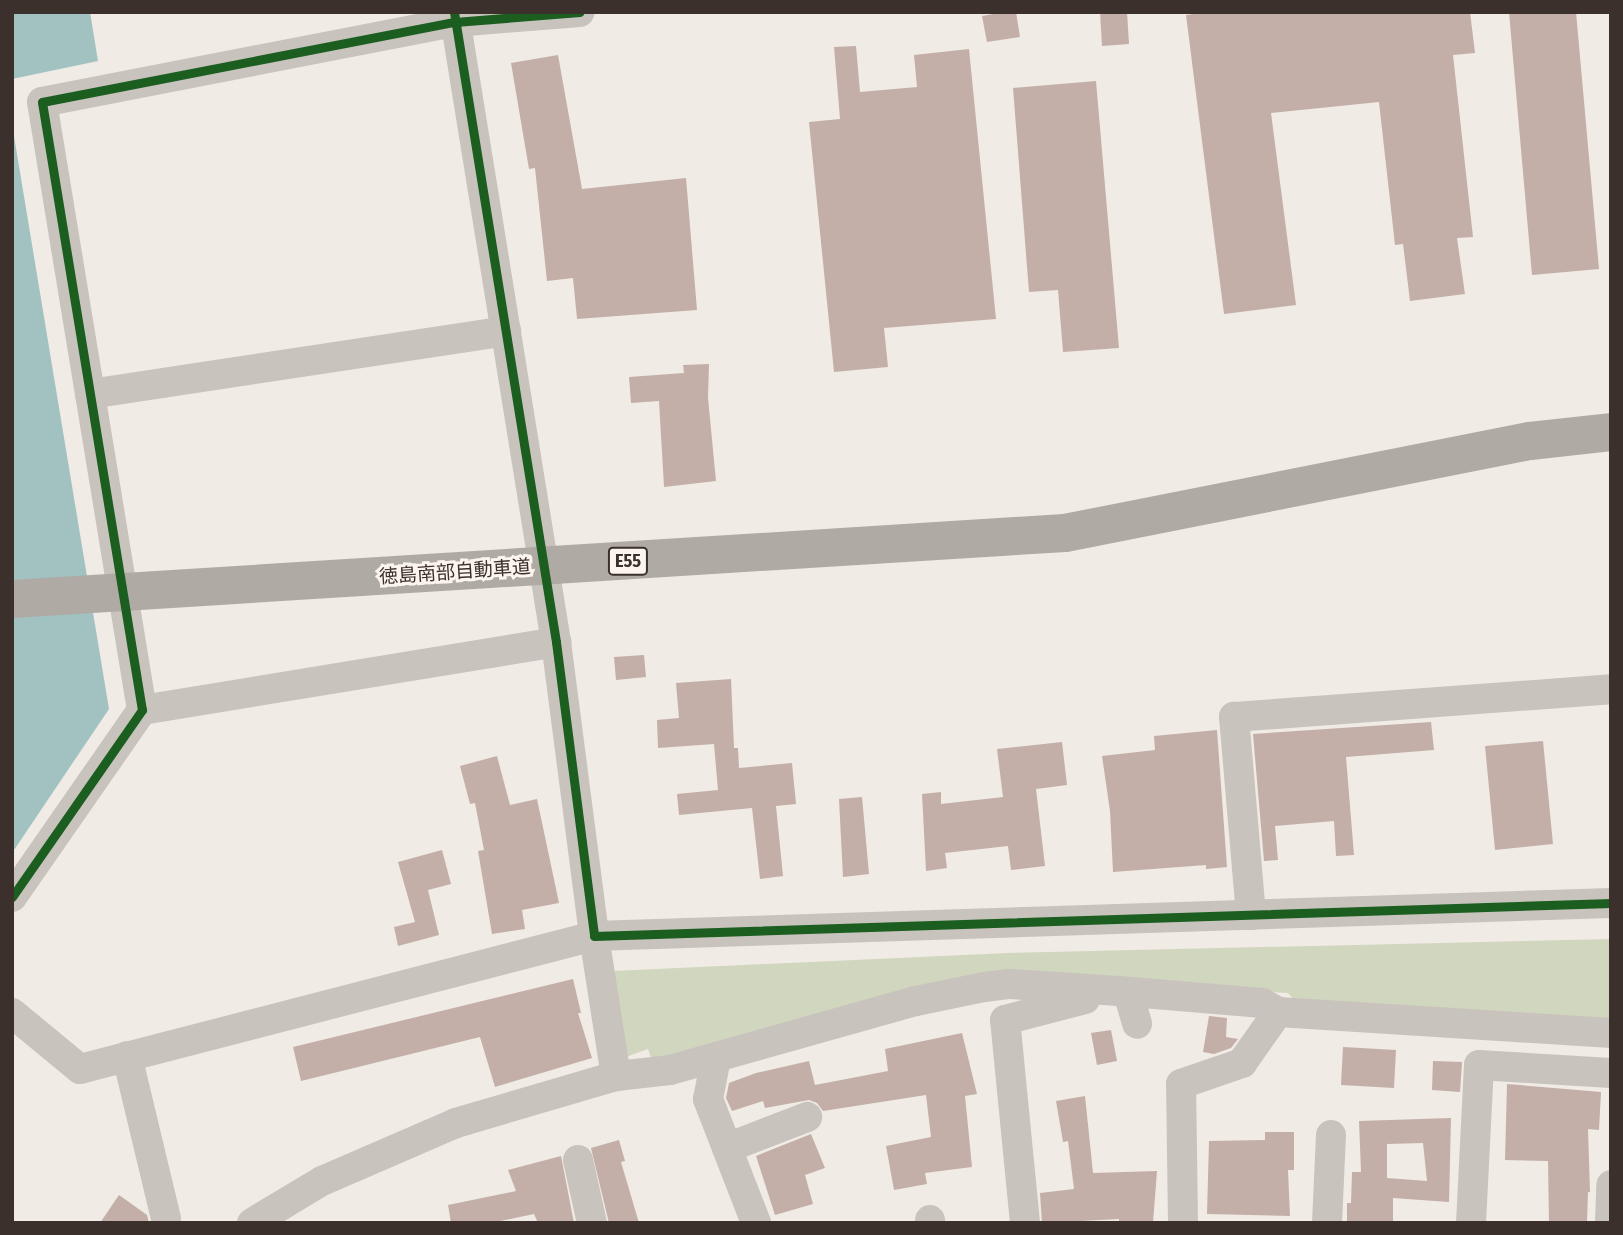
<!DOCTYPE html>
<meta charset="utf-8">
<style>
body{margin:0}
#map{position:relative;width:1623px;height:1235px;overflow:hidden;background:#f0ebe5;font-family:"Fira Sans Condensed","Noto Sans JP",sans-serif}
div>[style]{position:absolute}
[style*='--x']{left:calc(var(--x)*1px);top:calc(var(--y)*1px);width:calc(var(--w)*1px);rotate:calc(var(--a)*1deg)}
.green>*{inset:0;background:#d1d6bf}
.water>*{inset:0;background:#a1c2c1}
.building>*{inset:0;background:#c3afa7}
.minor>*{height:30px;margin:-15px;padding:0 15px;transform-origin:15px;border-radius:15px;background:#c9c3be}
.highway>*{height:38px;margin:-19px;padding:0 19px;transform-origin:19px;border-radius:19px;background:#afaaa4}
.cycleway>*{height:9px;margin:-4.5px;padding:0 4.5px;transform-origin:4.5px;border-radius:4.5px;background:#1b5e20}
span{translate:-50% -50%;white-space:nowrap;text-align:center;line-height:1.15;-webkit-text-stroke:6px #fbf5ee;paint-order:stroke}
.shield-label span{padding:2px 5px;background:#fbf5ee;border:2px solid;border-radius:5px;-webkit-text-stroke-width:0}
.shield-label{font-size:18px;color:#3b302b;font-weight:700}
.street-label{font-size:19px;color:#3b302b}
.frame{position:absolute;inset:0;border:14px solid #3b302b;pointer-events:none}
</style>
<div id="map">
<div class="green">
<div style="clip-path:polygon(1611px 939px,1611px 1025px,1299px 1005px,1288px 993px,996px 977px,654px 1066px,648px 1049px,623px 1058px,613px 971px,1007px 953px)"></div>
</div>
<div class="water">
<div style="clip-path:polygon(12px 12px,90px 12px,98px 61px,12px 79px)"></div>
<div style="clip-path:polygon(12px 124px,109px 709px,12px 853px)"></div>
</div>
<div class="building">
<div style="clip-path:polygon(1005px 12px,1016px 12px,1020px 37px,987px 42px,982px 16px)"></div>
<div style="clip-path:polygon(1100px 12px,1127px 12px,1129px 44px,1102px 46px)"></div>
<div style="clip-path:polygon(1207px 12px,1470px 12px,1475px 53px,1453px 55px,1473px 237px,1457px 238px,1465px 294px,1410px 301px,1403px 244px,1395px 245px,1379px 102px,1271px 113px,1296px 305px,1224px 314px,1186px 15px)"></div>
<div style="clip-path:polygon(1509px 12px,1576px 12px,1599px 269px,1532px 275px)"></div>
<div style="clip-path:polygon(856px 46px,860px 92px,917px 87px,914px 55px,969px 49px,996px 319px,884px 328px,888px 367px,834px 372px,809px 122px,840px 119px,834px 47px)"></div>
<div style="clip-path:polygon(558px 55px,582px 189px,686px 178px,697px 310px,577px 319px,573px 278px,547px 281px,535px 168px,529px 169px,511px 63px)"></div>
<div style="clip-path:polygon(1096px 81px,1119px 348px,1063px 352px,1058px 290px,1029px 292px,1013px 88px)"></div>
<div style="clip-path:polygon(709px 364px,708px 398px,716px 481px,664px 487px,659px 401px,631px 403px,629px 377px,684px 373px,683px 365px)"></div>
<div style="clip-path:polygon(644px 655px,646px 677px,616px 680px,614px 657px)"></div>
<div style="clip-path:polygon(731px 679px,734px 748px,738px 748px,739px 768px,792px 763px,796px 804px,776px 806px,783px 876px,760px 879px,752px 808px,679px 815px,677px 794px,718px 790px,714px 744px,658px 748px,657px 720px,679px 718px,676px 683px)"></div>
<div style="clip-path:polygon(1431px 722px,1434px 750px,1346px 757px,1354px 855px,1336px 856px,1334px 821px,1275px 826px,1278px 860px,1264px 861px,1253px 734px)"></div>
<div style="clip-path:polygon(1217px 730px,1227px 867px,1206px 869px,1206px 865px,1113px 872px,1110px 811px,1102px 756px,1155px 750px,1154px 736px)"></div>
<div style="clip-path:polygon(1543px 741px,1553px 844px,1495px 850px,1485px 746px)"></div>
<div style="clip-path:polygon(1062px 742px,1067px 785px,1036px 789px,1045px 866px,1011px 870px,1008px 846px,945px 853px,947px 868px,926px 871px,922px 794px,941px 792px,941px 804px,1003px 797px,997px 749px)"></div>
<div style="clip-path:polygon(497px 756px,510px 805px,537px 799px,559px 903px,522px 910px,525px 929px,492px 934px,478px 851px,484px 850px,475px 803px,470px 804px,460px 766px)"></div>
<div style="clip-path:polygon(862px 797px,869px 874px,843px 877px,839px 799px)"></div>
<div style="clip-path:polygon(442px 850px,451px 884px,428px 890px,439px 935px,398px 946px,394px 927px,415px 922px,398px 862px)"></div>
<div style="clip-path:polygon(573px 979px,581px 1013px,578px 1013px,592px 1058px,495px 1087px,480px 1037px,301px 1081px,293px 1047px)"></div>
<div style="clip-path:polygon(1209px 1016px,1227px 1018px,1226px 1037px,1238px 1039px,1231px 1048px,1214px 1054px,1203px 1052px)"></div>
<div style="clip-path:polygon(1111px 1030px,1117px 1061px,1097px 1065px,1091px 1033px)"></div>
<div style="clip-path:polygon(962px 1033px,977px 1094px,965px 1096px,972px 1167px,925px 1173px,927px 1184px,894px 1190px,886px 1146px,931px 1137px,926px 1095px,823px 1111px,817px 1103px,809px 1100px,765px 1108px,763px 1101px,732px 1111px,726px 1098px,729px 1083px,756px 1073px,809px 1061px,815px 1085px,888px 1071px,885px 1049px)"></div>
<div style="clip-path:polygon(1343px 1047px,1396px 1050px,1394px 1088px,1341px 1085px)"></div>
<div style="clip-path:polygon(1433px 1061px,1462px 1062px,1460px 1092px,1432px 1090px)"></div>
<div style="clip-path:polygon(1507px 1084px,1601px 1092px,1599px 1130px,1588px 1129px,1590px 1192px,1588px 1192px,1587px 1223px,1549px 1223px,1548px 1161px,1505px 1160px)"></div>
<div style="clip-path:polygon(1085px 1096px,1093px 1173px,1157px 1171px,1153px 1223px,1119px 1223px,1119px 1219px,1042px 1223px,1040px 1193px,1074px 1189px,1068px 1141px,1063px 1142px,1056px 1101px)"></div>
<div style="clip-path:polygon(evenodd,1451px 1118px,1449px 1202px,1393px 1198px,1393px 1221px,1347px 1221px,1347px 1203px,1351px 1203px,1352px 1172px,1361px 1172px,1359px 1121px,1451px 1118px,1423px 1143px,1427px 1181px,1387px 1178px,1387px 1144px,1423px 1143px)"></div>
<div style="clip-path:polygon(1265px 1132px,1294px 1132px,1294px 1170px,1288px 1170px,1290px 1216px,1207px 1214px,1209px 1141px,1265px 1140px)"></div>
<div style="clip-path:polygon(811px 1134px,825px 1168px,805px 1175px,813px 1204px,775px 1215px,756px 1156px)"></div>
<div style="clip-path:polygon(619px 1140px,625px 1161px,621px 1162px,639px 1223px,609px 1223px,591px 1148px)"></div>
<div style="clip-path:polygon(561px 1156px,574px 1223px,538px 1223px,534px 1214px,491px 1223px,451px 1223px,448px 1205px,516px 1191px,508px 1170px)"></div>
<div style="clip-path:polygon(119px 1195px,147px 1215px,149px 1223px,100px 1223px)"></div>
</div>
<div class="minor">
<div style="--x:454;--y:12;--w:638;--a:80.8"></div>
<div style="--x:556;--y:642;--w:296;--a:82.6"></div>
<div style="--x:594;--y:936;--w:1018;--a:-1.86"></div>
<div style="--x:90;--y:394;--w:421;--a:-8.6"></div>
<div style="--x:142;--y:710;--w:420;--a:-9.3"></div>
<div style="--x:12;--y:897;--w:228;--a:-55.2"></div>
<div style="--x:142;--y:710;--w:616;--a:-99.34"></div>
<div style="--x:42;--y:102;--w:421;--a:-11"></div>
<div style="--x:455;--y:22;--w:125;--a:-4.6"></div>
<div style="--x:1251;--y:915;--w:199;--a:-94.9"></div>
<div style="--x:1234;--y:717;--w:378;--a:-4.2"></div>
<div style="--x:1128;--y:992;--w:33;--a:74"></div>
<div style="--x:12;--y:1013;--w:88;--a:39.5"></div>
<div style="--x:80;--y:1069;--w:531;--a:-14.51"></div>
<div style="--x:594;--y:936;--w:142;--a:81.1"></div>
<div style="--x:127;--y:1056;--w:167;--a:76.5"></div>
<div style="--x:716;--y:1058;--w:42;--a:101"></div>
<div style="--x:708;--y:1099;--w:133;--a:68.8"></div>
<div style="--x:727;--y:1148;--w:86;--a:-21.2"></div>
<div style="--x:578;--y:1160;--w:65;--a:77.5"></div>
<div style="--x:930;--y:1220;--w:3;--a:90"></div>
<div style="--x:252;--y:1223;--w:82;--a:-31"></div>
<div style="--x:322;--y:1181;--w:146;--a:-23.4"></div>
<div style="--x:456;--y:1123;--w:167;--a:-16.4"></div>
<div style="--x:616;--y:1076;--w:54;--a:-6.3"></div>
<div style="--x:670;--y:1070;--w:255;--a:-15.7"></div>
<div style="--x:916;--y:1001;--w:69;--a:-11.6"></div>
<div style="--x:984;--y:987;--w:26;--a:-7"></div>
<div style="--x:1010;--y:984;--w:109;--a:3.7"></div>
<div style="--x:1119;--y:991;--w:144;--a:4.8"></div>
<div style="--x:1262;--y:1003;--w:18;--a:29"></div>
<div style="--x:1278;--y:1012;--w:334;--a:3.6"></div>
<div style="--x:1025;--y:1223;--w:204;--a:-95.6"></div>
<div style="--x:1005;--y:1020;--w:83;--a:-14.7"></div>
<div style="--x:1183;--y:1223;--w:139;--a:-90.8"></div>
<div style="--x:1181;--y:1084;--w:65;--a:-19"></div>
<div style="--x:1242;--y:1063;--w:62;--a:-54.8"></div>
<div style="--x:1327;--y:1223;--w:88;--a:-87.4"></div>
<div style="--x:1471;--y:1223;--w:158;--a:-87.1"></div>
<div style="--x:1479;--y:1065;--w:132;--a:3.5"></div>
<div style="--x:1610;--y:1223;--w:38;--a:-88"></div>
</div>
<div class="highway">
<div style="--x:12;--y:599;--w:1055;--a:-3.59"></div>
<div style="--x:1065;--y:533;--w:474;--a:-11.2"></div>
<div style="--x:1530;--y:441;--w:81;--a:-6.3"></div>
</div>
<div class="cycleway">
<div style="--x:454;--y:12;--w:638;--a:80.8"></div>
<div style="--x:556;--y:642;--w:296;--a:82.6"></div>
<div style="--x:594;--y:936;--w:1018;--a:-1.86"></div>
<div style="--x:12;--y:897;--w:228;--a:-55.2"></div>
<div style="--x:142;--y:710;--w:616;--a:-99.34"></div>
<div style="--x:42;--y:102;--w:421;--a:-11"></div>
<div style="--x:455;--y:22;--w:125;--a:-4.6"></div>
</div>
<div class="shield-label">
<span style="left:628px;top:561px">E55</span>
</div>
<div class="street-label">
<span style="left:455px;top:572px;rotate:-4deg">徳島南部自動車道</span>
</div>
<div class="frame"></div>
</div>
